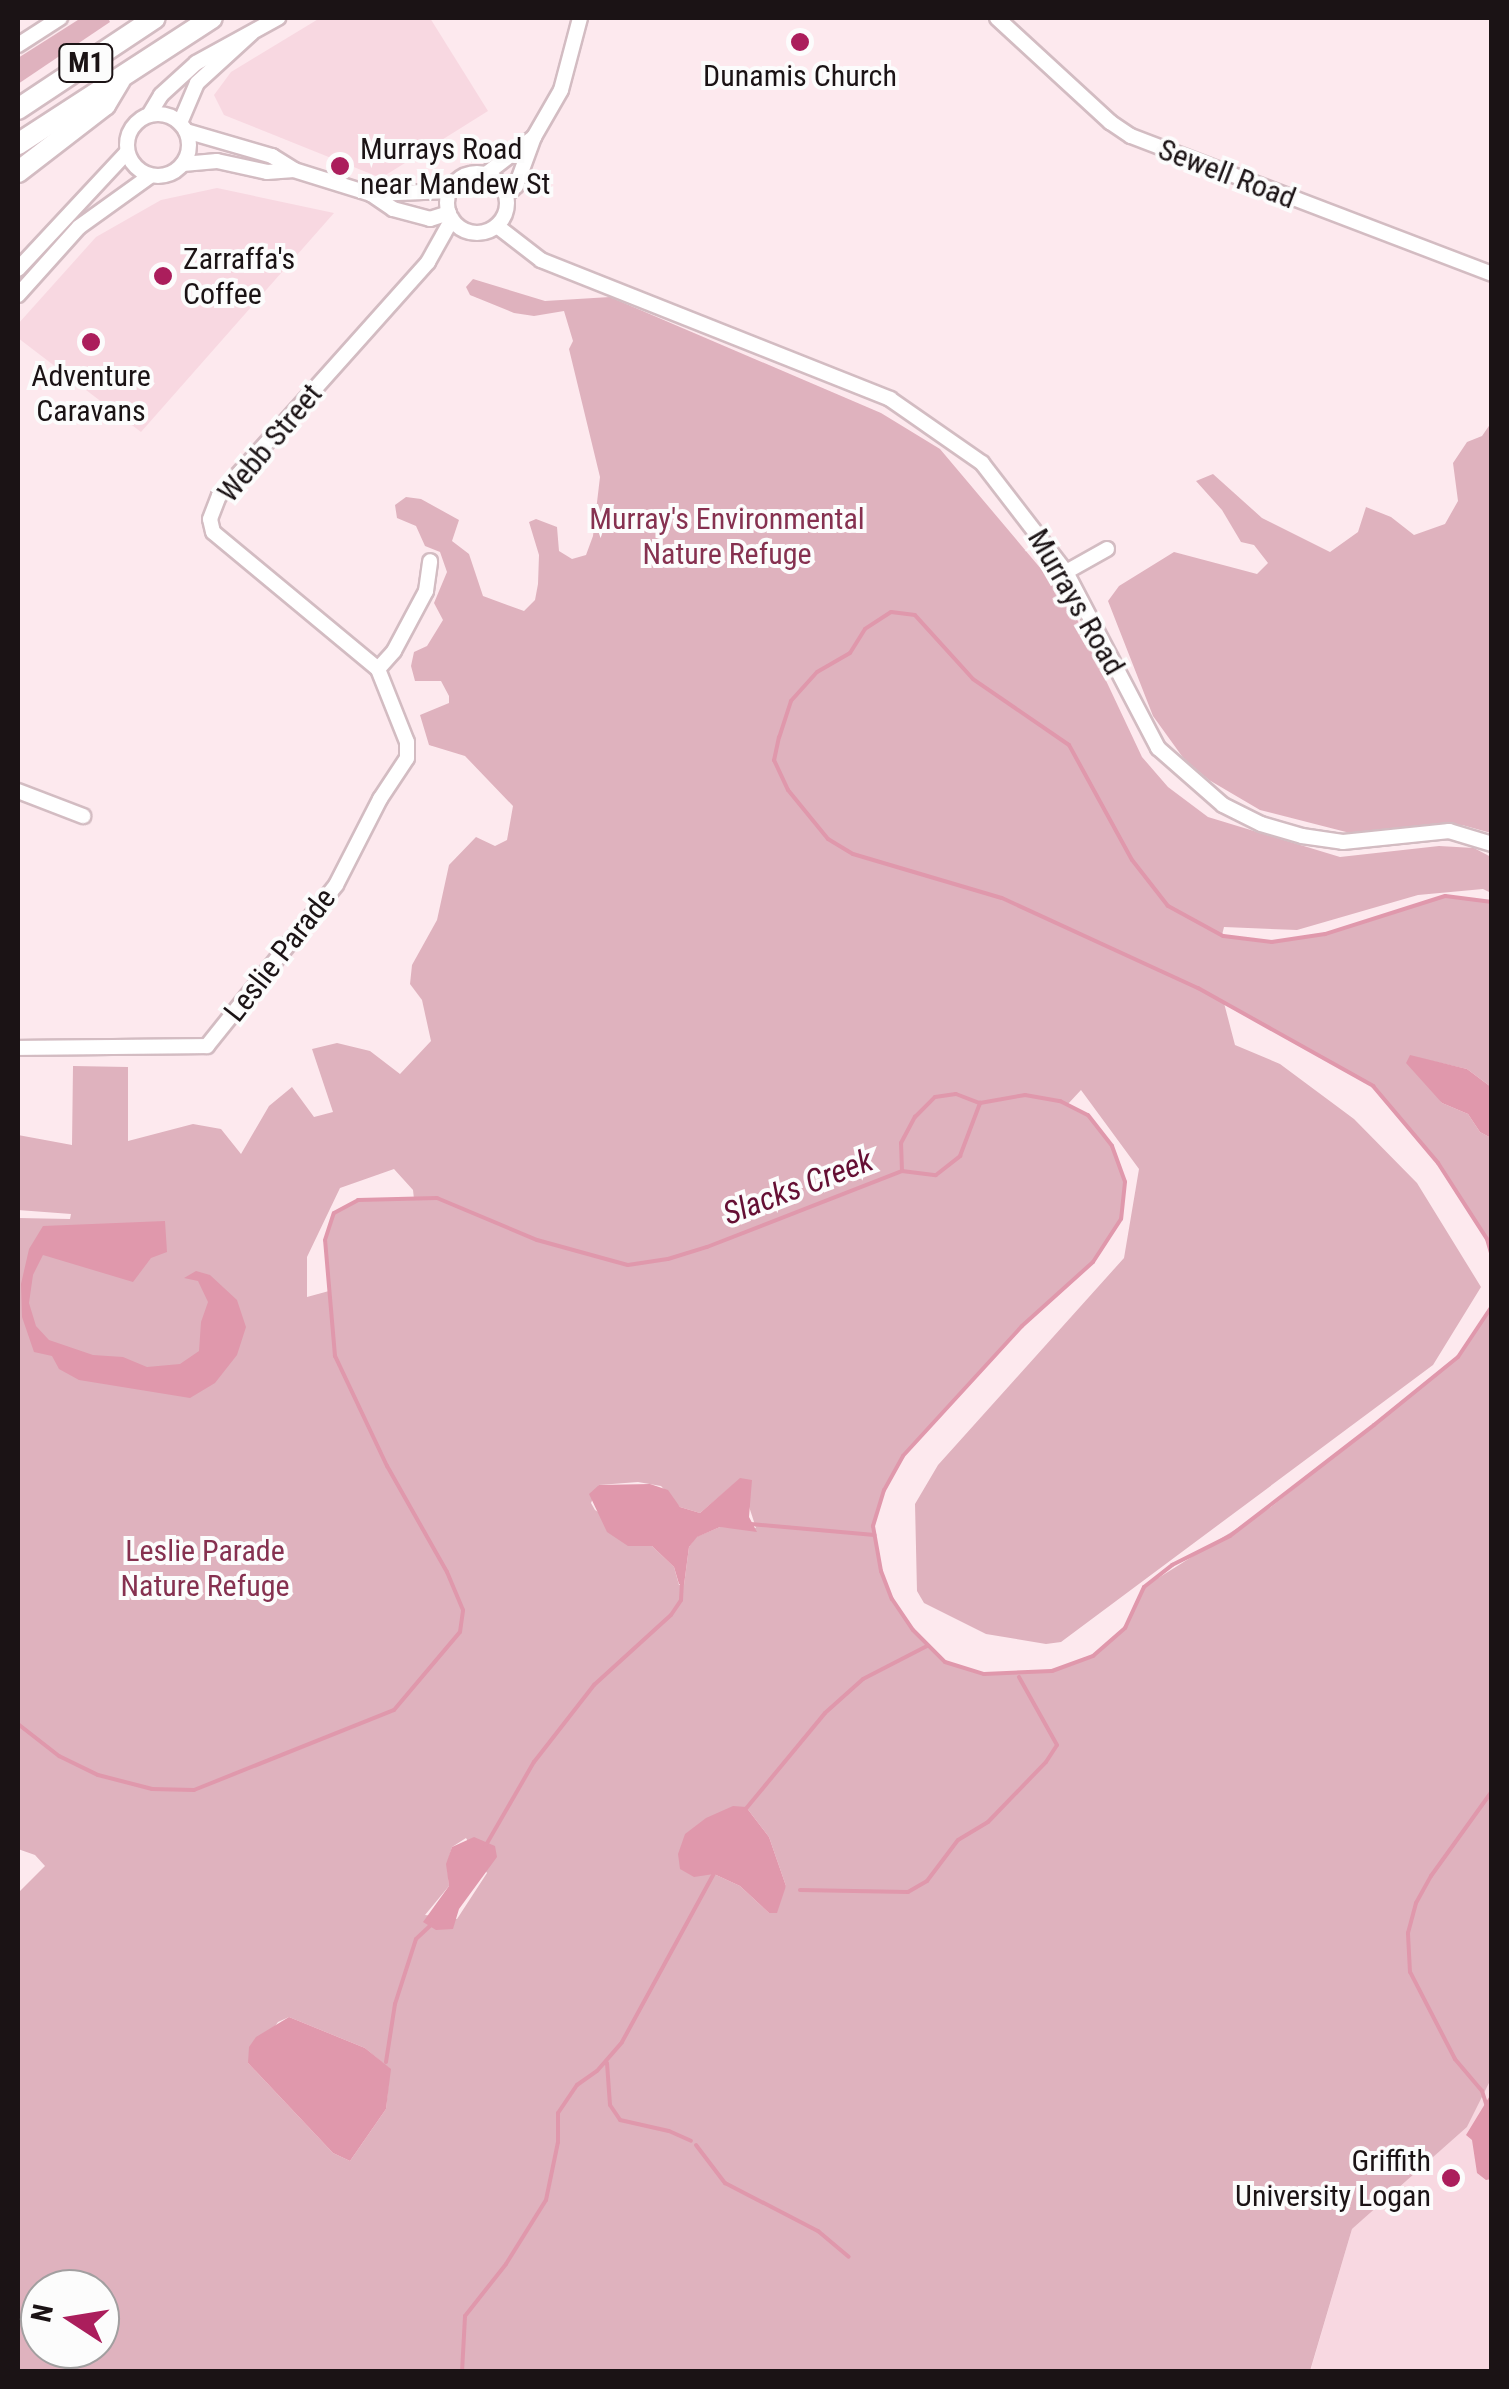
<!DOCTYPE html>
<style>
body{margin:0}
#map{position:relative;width:1509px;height:2389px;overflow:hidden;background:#fde9ee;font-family:"Roboto Condensed",sans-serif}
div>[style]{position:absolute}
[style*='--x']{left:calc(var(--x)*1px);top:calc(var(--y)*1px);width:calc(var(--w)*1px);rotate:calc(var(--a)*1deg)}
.built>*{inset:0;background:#f8d8e1}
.green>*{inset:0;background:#dfb2be}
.water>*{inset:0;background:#e098ac}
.stream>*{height:4px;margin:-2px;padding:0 2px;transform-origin:2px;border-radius:2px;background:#e098ac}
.roads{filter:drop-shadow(2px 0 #d3bcc2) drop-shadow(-2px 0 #d3bcc2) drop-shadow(0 2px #d3bcc2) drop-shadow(0 -2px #d3bcc2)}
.minor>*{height:14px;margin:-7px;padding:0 7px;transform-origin:7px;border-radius:7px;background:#fff}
.minor>.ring{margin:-7px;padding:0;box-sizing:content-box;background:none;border:14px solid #fff;border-radius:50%}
.highway>*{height:20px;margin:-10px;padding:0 10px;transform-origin:10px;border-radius:10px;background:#fff}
.dots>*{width:28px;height:28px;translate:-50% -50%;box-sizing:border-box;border:5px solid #fcfcfc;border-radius:50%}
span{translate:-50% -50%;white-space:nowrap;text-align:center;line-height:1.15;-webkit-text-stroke:8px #fcfcfc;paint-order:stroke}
.shield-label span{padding:2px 8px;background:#fcfcfc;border:2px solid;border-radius:8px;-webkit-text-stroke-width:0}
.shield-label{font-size:28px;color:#1b1315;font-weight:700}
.poi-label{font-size:30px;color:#1b1315}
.left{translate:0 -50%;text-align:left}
.right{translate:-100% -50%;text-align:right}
.street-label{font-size:30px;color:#1b1315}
.park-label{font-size:30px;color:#863150}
.water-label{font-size:32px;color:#650f34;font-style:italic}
.frame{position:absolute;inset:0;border:20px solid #1b1315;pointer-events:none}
.north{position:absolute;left:20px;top:2269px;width:100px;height:100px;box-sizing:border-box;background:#fcfcfc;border:2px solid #a29fa0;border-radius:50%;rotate:282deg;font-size:28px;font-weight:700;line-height:40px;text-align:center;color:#1b1315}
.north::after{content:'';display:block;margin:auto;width:35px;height:45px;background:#ab1e5c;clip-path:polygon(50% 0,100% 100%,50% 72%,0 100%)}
</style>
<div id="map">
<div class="built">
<div style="clip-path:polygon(320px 18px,430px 18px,488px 111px,381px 178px,224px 115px,214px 95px,231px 72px)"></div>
<div style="clip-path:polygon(217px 188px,334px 213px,141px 432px,18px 338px,18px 324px,96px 237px,161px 200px)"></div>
<div style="clip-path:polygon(1491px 2079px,1491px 2371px,1310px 2372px,1352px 2229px,1467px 2127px)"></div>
</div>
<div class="green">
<div style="clip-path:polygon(81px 18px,108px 18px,110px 22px,18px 84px,18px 58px)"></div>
<div style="clip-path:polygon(evenodd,473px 279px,545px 301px,610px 297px,881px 413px,940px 449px,1069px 602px,1142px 757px,1168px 787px,1208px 817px,1340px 857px,1439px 846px,1474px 848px,1491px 857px,1491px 893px,1483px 889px,1418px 895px,1297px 930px,1224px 927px,1222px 935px,1272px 942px,1325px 934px,1445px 896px,1491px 902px,1491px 1087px,1467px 1069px,1410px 1056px,1442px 1103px,1468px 1114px,1480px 1132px,1491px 1138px,1491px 1256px,1487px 1239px,1438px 1163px,1373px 1086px,1224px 1003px,1235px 1045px,1280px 1064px,1354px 1119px,1417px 1183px,1481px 1287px,1433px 1365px,1061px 1642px,1046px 1644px,986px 1634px,924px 1603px,917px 1591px,915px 1504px,938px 1465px,1124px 1258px,1139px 1169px,1081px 1090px,1067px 1105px,1088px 1115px,1112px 1146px,1125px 1182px,1121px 1219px,1093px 1262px,1022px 1326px,903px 1456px,884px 1490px,873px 1526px,881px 1571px,892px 1599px,913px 1630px,945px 1662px,984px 1674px,1052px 1671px,1093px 1656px,1125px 1628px,1144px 1587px,1271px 1507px,1458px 1357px,1491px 1306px,1491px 2079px,1467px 2127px,1352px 2229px,1310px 2371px,18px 2371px,18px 1893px,45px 1866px,35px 1855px,18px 1849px,18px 1218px,70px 1219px,71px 1214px,18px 1210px,18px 1135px,72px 1145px,73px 1066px,128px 1067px,128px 1141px,193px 1124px,221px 1129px,241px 1154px,269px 1106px,292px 1087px,314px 1117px,333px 1112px,312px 1049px,337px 1043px,370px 1051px,400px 1074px,431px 1041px,422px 1000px,410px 984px,412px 965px,437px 920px,449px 865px,476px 837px,495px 846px,507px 840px,513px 806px,465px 756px,429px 745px,420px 715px,449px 703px,449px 696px,441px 681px,415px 681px,411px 666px,414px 652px,427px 646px,443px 620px,434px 603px,447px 572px,440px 552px,425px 546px,416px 526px,397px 518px,395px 505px,406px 497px,421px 499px,459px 520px,452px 541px,469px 554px,483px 596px,524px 611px,535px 600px,538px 584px,539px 555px,529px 522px,536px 519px,557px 527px,559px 551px,572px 559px,586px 555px,593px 536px,600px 477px,569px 349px,573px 341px,564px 311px,534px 316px,514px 313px,470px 295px,466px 287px,473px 279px,394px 1169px,413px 1190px,414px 1199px,358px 1200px,334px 1213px,325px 1240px,329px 1291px,307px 1297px,307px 1257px,340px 1188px,394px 1169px,473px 279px,740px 1479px,756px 1528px,720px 1527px,696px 1537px,689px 1547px,684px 1585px,679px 1585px,674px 1567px,652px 1546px,595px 1510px,591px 1503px,599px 1485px,638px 1482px,661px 1486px,680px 1507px,700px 1513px,740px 1479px,473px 279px,746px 1807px,769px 1837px,786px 1886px,769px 1913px,740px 1886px,714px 1874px,746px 1807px,473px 279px,466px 1838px,487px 1873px,457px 1919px,425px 1915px,449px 1886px,447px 1864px,452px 1847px,466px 1838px,473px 279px,289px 2017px,365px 2048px,390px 2069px,386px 2109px,350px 2161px,333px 2153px,248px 2063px,278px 2022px,289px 2017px,473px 279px,40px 2289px,100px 2289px,100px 2349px,40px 2349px,40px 2289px)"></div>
<div style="clip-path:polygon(1491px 423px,1491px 833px,1462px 825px,1350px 833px,1260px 810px,1209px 780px,1184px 759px,1153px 716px,1108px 601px,1119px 586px,1174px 552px,1257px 574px,1268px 563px,1254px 545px,1241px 542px,1222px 510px,1196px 481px,1213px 474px,1262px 518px,1330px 552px,1358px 532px,1366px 507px,1391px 517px,1414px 535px,1445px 524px,1458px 501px,1453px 463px,1467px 442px,1482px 436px)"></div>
</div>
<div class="water">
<div style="clip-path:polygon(1410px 1055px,1467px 1069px,1491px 1087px,1491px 1138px,1480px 1132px,1468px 1114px,1442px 1103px,1406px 1063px)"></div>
<div style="clip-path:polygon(165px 1221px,167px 1252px,151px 1258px,133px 1282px,43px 1255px,33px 1275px,29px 1303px,36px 1326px,49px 1340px,93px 1355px,123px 1357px,147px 1367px,180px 1364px,199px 1351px,201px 1322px,208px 1302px,198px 1281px,184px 1278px,196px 1271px,210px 1275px,237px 1300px,246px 1327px,237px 1355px,215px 1383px,190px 1398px,79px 1380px,59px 1369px,52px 1356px,34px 1352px,22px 1317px,21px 1284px,29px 1249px,43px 1226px)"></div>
<div style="clip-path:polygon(740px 1478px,752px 1480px,749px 1517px,757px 1532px,720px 1527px,697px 1537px,689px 1547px,684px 1585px,679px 1584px,674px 1567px,652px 1546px,628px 1546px,607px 1532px,589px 1494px,599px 1485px,650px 1484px,668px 1490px,680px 1507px,700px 1513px)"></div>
<div style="clip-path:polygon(733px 1806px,746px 1807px,769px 1837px,786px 1886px,777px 1913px,769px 1913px,740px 1886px,714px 1874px,694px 1877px,680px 1869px,678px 1854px,685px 1834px,706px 1818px)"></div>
<div style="clip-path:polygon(474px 1837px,495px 1846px,497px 1857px,459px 1909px,453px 1929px,436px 1930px,423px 1922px,449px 1886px,446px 1864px,452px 1847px)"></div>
<div style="clip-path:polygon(289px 2017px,365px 2048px,391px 2069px,386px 2109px,350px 2161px,333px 2153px,248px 2063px,249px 2047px,256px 2037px)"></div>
<div style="clip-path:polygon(1491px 2094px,1491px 2179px,1486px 2180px,1477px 2173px,1472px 2140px,1466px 2135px)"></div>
</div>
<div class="stream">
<div style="--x:1492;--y:902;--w:47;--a:-172.7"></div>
<div style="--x:1445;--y:896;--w:126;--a:162.4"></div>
<div style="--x:1325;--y:934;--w:54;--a:171.4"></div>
<div style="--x:1272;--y:942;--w:49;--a:-173"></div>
<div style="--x:1223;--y:936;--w:63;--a:-151.4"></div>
<div style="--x:1168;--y:906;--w:58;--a:-128"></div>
<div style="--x:1132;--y:860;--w:131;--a:-118.7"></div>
<div style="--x:1069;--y:745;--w:116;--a:-145.5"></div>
<div style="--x:973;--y:679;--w:86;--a:-132.2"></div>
<div style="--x:915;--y:615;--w:24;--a:-173"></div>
<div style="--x:891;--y:612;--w:31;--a:147"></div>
<div style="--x:865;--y:629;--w:28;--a:122"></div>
<div style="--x:850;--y:653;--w:38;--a:150"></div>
<div style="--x:817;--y:672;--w:39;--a:132"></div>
<div style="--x:791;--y:701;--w:38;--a:108"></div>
<div style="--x:779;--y:737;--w:24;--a:102"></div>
<div style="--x:774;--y:760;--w:33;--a:65"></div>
<div style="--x:788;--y:790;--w:63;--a:50.8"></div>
<div style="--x:828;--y:839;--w:29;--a:31"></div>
<div style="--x:853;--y:854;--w:155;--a:16.5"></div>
<div style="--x:1002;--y:898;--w:216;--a:24.7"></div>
<div style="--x:1198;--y:988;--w:201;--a:29.2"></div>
<div style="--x:1373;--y:1086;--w:101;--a:49.8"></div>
<div style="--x:1438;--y:1163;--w:90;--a:57.2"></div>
<div style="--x:1487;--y:1239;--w:18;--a:74"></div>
<div style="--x:902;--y:1171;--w:28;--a:-92"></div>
<div style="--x:901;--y:1143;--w:30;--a:-62"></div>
<div style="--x:915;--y:1117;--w:28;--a:-45"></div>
<div style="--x:935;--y:1097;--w:21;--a:-8"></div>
<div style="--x:956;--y:1094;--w:26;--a:21"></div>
<div style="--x:751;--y:1524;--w:124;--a:5.1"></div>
<div style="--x:18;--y:1724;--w:52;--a:38"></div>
<div style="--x:59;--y:1756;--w:43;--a:26"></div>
<div style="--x:98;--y:1775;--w:56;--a:14.5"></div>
<div style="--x:152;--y:1789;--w:42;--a:1.4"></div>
<div style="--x:194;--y:1790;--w:215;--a:-21.8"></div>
<div style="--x:394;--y:1710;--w:102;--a:-49.8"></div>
<div style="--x:460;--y:1632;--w:22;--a:-82"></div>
<div style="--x:463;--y:1610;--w:41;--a:-112.8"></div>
<div style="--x:447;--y:1572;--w:122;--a:-119.5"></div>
<div style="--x:387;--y:1466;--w:122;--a:-115.3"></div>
<div style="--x:335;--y:1356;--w:116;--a:-94.9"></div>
<div style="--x:325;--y:1240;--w:28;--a:-72"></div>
<div style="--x:334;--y:1213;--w:27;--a:-28"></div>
<div style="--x:358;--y:1200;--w:79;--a:-1.5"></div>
<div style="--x:437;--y:1198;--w:108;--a:22.8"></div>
<div style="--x:537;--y:1240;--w:94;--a:15.4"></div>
<div style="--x:628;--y:1265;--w:40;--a:-8.5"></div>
<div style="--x:668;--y:1259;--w:41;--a:-17.1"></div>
<div style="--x:707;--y:1247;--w:209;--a:-21.3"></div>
<div style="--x:902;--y:1171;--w:34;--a:7"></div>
<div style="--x:936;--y:1175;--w:31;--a:-38"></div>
<div style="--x:960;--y:1156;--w:57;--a:-69.3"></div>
<div style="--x:980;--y:1103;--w:46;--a:-10.1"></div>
<div style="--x:1025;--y:1095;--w:36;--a:10"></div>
<div style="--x:1060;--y:1101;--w:31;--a:27"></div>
<div style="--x:1088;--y:1115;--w:39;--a:52"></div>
<div style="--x:1112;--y:1146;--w:38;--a:70"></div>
<div style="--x:1125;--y:1182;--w:37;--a:96"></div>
<div style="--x:1121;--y:1219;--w:51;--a:123.1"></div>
<div style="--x:1093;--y:1262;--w:96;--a:138"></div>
<div style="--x:1022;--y:1326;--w:176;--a:132.5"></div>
<div style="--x:903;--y:1456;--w:39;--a:119"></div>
<div style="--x:884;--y:1490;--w:38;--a:107"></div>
<div style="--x:873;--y:1526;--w:46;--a:79.9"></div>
<div style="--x:881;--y:1571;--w:30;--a:69"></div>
<div style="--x:892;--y:1599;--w:37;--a:56"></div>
<div style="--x:913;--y:1630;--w:45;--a:45"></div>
<div style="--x:945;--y:1662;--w:41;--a:17.1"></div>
<div style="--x:984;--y:1674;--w:68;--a:-2.5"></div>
<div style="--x:1052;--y:1671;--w:44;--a:-20.1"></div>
<div style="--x:1093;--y:1656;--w:43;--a:-41.2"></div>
<div style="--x:1125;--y:1628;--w:45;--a:-65.1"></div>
<div style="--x:1144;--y:1587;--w:36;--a:-38"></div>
<div style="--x:1172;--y:1565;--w:65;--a:-26.6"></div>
<div style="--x:1230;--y:1536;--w:182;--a:-37.6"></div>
<div style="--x:1374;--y:1425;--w:108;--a:-39"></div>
<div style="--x:1458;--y:1357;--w:61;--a:-56.3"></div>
<div style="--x:744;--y:1811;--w:127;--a:-50.4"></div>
<div style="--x:825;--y:1713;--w:51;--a:-41.8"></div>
<div style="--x:863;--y:1679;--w:72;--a:-27.3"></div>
<div style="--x:486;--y:1845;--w:96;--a:-60"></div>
<div style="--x:534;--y:1762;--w:98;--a:-52.1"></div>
<div style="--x:594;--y:1685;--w:104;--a:-42.3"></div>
<div style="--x:671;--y:1615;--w:18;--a:-56"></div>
<div style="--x:681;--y:1600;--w:20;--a:-87"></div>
<div style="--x:800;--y:1890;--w:108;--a:1.1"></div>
<div style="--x:908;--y:1892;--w:22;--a:-30"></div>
<div style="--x:927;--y:1881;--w:51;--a:-52.9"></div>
<div style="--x:958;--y:1840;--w:35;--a:-31"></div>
<div style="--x:988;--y:1822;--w:83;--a:-46"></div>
<div style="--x:1046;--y:1762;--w:20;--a:-57"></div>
<div style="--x:1057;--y:1745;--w:78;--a:-119.2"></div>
<div style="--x:386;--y:2062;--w:59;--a:-81.2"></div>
<div style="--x:395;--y:2004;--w:68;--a:-72.1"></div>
<div style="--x:416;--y:1939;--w:23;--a:-43"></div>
<div style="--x:607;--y:2063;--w:42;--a:85.9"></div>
<div style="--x:610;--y:2105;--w:18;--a:56"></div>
<div style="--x:620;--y:2120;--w:50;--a:12.7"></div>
<div style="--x:669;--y:2131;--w:24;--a:24"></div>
<div style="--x:1487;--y:2107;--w:17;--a:-107"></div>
<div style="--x:1482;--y:2091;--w:42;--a:-130.2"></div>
<div style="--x:1455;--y:2059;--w:98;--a:-117.3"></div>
<div style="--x:1410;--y:1972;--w:39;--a:-93"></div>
<div style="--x:1408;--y:1933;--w:31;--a:-75"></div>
<div style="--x:1416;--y:1903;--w:31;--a:-61"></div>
<div style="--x:1431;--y:1876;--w:105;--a:-54.3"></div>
<div style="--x:696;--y:2145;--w:48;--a:52.7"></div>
<div style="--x:725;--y:2183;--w:105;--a:27.3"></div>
<div style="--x:818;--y:2231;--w:40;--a:40"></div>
<div style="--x:462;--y:2372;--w:56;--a:-86.9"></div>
<div style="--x:465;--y:2316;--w:66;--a:-51.7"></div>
<div style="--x:506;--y:2264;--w:75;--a:-58"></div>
<div style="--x:546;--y:2200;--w:59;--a:-78.3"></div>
<div style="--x:558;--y:2142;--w:29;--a:-90"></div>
<div style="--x:558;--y:2113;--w:34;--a:-56"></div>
<div style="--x:577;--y:2085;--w:24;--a:-35"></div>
<div style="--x:597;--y:2071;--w:38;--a:-49"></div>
<div style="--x:622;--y:2042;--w:192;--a:-61.4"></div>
</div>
<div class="roads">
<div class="minor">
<div style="--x:997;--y:18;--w:154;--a:42.6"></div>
<div style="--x:1110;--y:122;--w:25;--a:34"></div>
<div style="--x:1131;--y:136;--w:386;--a:20.9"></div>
<div style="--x:18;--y:45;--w:50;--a:-32.7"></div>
<div class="ring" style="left:127px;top:114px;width:48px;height:48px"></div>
<div style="--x:149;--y:115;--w:23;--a:-59"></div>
<div style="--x:161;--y:95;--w:47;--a:-42.4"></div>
<div style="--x:196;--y:63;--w:94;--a:-28.8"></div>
<div style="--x:180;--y:123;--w:43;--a:-67"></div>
<div style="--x:197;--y:83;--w:74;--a:-42.3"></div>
<div style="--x:186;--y:131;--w:90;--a:16.2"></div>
<div style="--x:272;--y:156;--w:26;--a:32"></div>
<div style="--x:294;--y:170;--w:81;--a:17.3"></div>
<div style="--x:371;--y:194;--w:27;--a:34"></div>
<div style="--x:393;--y:209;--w:38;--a:15"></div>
<div style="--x:430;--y:219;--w:20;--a:-18"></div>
<div style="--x:183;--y:164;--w:34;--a:-5"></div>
<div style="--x:217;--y:161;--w:51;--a:12.4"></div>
<div style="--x:267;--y:172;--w:27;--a:-4"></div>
<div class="ring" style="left:447px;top:173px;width:46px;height:46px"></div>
<div style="--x:486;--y:174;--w:61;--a:-37.6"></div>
<div style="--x:371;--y:194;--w:79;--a:-2.2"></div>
<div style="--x:506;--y:195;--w:13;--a:-42"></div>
<div style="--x:516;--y:186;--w:52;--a:-69.8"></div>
<div style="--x:534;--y:137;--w:54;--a:-60.1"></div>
<div style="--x:561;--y:90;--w:74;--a:-75.2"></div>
<div style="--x:497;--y:226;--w:56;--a:37.7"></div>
<div style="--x:541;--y:260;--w:376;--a:21.7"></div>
<div style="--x:890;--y:399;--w:112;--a:34.8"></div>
<div style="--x:982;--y:463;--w:138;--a:52.4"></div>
<div style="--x:1066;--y:572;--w:199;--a:62.4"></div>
<div style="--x:1158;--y:748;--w:86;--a:41.2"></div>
<div style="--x:1223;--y:805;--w:42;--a:26.6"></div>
<div style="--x:1261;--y:824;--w:43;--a:16.3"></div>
<div style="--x:1302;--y:836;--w:41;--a:8.3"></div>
<div style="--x:1343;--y:842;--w:107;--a:-5.9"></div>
<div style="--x:1449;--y:831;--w:45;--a:16.8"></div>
<div style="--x:18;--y:269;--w:160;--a:-47"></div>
<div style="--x:18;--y:295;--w:91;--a:-48.1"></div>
<div style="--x:79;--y:227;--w:87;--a:-35.7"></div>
<div style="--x:1066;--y:572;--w:47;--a:-29.3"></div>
<div style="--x:378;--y:669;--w:24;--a:-48"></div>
<div style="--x:394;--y:651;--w:68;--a:-61.9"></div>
<div style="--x:426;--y:591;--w:30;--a:-82"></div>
<div style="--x:18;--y:791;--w:70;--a:21"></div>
<div style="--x:18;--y:1048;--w:189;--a:-0.6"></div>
<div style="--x:207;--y:1046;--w:206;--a:-51.3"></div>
<div style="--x:336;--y:885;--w:97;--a:-62.9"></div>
<div style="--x:380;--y:799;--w:49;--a:-56.6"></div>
<div style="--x:407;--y:758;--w:16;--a:-90"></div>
<div style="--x:407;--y:742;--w:79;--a:-111.7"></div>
<div style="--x:378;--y:669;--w:214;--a:-140.3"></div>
<div style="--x:213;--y:532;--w:13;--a:-103"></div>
<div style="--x:210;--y:519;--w:25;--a:-69"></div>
<div style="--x:219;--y:496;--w:314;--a:-48.2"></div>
<div style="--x:428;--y:262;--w:49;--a:-60.8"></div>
</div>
<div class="highway">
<div style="--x:18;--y:109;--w:164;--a:-33.6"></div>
<div style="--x:18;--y:144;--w:231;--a:-33"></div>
<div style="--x:18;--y:172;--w:110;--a:-37.6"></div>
<div style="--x:105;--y:105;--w:29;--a:-59"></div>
</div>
</div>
<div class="dots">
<div style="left:800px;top:42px;background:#ab1e5c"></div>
<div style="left:340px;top:166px;background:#ab1e5c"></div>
<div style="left:163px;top:276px;background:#ab1e5c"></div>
<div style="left:91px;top:342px;background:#ab1e5c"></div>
<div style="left:1451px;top:2178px;background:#ab1e5c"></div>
</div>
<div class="shield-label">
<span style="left:86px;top:63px">M1</span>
</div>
<div class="poi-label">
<span style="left:800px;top:76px">Dunamis Church</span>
<span class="left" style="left:360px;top:166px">Murrays Road<br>near Mandew St</span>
<span class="left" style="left:183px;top:276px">Zarraffa's<br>Coffee</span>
<span style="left:91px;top:393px">Adventure<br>Caravans</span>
<span class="right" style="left:1431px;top:2178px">Griffith<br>University Logan</span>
</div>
<div class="street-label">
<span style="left:1227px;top:174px;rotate:21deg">Sewell Road</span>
<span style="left:270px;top:443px;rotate:-50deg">Webb Street</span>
<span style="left:1076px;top:602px;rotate:60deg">Murrays Road</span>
<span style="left:280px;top:955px;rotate:-52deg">Leslie Parade</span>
</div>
<div class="park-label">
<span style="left:727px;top:536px">Murray's Environmental<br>Nature Refuge</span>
<span style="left:205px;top:1568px">Leslie Parade<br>Nature Refuge</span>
</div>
<div class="water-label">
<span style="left:798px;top:1187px;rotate:-21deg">Slacks Creek</span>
</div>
<div class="frame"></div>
<div class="north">N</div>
</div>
